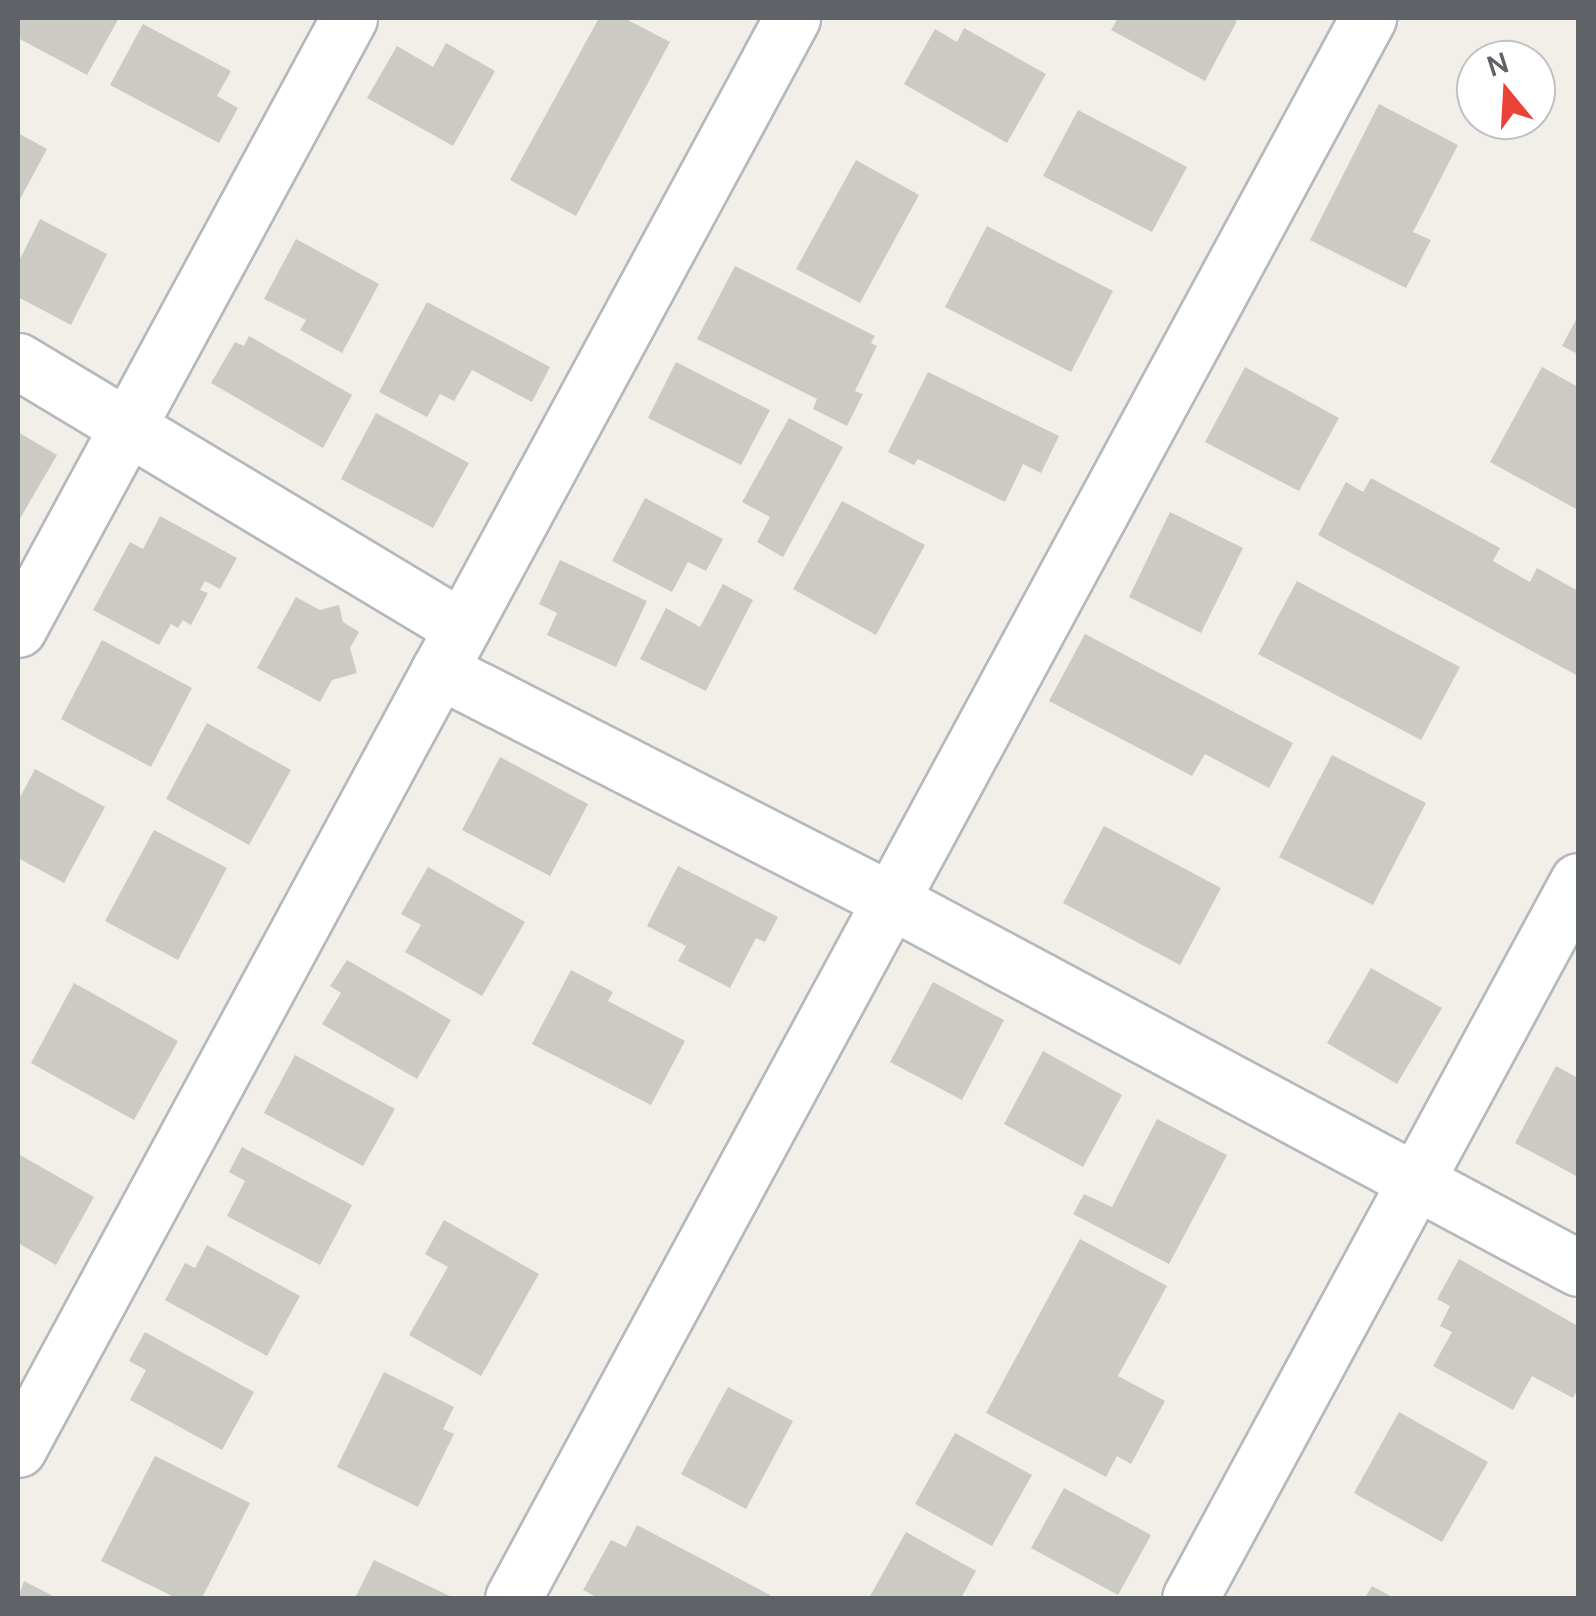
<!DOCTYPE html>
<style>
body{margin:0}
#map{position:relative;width:1596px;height:1616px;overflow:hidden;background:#f1efe8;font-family:Manrope,sans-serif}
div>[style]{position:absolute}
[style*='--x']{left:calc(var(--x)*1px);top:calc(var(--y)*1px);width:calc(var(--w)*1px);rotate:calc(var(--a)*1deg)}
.building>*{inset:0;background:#cccac5}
.roads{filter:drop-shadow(2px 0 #b5b8bc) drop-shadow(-2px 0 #b5b8bc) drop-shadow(0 2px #b5b8bc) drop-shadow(0 -2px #b5b8bc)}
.street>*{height:55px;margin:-27.5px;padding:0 27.5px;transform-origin:27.5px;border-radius:27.5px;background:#fff}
span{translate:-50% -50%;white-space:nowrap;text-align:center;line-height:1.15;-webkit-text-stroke:8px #fff;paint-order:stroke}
.frame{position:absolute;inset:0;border:20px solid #5f6368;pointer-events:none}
.north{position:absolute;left:1456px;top:40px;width:100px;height:100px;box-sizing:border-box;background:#fff;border:2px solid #bfc1c3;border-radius:50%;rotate:342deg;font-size:28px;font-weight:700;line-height:40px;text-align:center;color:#5f6368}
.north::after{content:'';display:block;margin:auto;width:35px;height:45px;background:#ea4335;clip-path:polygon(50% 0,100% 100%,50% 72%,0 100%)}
</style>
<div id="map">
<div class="building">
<div style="clip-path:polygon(18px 18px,119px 18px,87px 75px,18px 38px)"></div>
<div style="clip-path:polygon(599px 18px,624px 18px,670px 42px,576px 216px,510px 180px)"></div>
<div style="clip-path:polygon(1118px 18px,1231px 18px,1237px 21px,1205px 81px,1111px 30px)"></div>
<div style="clip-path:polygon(143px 24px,231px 71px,217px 96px,238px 108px,219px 143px,110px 85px)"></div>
<div style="clip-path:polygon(964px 28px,1046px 74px,1007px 143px,904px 84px,935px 29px,957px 42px)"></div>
<div style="clip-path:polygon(446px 43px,495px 71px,453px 146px,367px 98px,397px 46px,433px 67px)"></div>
<div style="clip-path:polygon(1379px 104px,1458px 145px,1413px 232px,1431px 240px,1406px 288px,1310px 240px)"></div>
<div style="clip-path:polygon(1078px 110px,1187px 167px,1152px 232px,1043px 176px)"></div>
<div style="clip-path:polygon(18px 133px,47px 149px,18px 203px)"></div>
<div style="clip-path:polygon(856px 160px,919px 195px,860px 303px,796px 269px)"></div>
<div style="clip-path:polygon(40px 219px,107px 254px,71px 325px,18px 297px,18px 263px)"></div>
<div style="clip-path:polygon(987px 226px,1113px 291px,1071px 372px,945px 307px)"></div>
<div style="clip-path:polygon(296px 239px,379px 284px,342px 353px,300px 330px,306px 320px,264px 299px)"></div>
<div style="clip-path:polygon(735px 266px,875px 336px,871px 343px,877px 346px,855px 391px,863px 394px,847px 426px,813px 409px,817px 399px,697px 339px)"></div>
<div style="clip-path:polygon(427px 302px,550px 367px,532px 402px,472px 370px,454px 401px,440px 394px,427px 417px,379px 392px)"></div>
<div style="clip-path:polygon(1578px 316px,1578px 354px,1562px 346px)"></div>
<div style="clip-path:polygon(249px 336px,352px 395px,323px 448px,211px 383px,235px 342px,244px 346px)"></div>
<div style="clip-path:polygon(676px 362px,770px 410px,741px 465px,648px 418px)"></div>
<div style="clip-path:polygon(1245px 367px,1339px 418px,1299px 491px,1205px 442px)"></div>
<div style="clip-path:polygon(1542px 367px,1578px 387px,1578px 510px,1490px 462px)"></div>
<div style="clip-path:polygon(928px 372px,1059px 436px,1041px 473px,1023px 464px,1005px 502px,918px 459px,914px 465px,888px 452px)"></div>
<div style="clip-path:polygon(376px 413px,469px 463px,433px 528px,341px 479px)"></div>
<div style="clip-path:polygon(789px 418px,843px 447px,783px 557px,757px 542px,770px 517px,742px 502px)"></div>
<div style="clip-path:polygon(18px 432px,57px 455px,18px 522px)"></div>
<div style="clip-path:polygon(1371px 478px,1500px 548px,1493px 561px,1530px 582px,1537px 568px,1578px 591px,1578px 676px,1318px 535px,1346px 482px,1363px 492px)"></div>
<div style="clip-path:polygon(645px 498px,723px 539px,706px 571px,688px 562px,672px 592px,612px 561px)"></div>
<div style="clip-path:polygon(842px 501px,925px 545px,876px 635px,793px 589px)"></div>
<div style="clip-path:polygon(1170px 512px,1243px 548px,1201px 633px,1129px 597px)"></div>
<div style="clip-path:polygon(160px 516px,237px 558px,220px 589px,205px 581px,200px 590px,208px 593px,191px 625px,183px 620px,178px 628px,171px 624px,159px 645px,93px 610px,130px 542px,143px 549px)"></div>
<div style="clip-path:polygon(560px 560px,647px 601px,616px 667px,547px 635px,557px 613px,539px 604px)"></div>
<div style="clip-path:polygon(1297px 581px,1460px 667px,1421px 740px,1258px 654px)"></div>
<div style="clip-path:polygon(723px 584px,753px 600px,706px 691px,640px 659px,666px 608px,700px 627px)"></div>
<div style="clip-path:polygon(296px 597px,320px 610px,339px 605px,343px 622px,359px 632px,350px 648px,357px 673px,332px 680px,320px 702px,257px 668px)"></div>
<div style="clip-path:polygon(1085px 634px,1293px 743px,1269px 788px,1205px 754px,1192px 776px,1049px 701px)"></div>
<div style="clip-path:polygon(102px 640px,192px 688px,151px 767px,61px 719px)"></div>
<div style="clip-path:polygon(207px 723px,291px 770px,249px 845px,166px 799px)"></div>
<div style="clip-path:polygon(1332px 755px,1426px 803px,1373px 905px,1279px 857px)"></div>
<div style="clip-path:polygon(500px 757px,588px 804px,550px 876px,462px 830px)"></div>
<div style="clip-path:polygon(35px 769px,105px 807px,64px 883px,18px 858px,18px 801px)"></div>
<div style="clip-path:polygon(1104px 826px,1221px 888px,1180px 965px,1063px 903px)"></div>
<div style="clip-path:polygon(154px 830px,227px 868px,178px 960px,105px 921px)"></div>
<div style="clip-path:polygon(678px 866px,778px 917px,765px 942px,756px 938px,730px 988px,678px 961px,686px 946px,647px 926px)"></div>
<div style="clip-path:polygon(428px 867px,525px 922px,482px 996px,405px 952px,421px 925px,401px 914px)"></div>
<div style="clip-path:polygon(347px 960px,451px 1020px,417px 1079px,322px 1024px,341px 993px,330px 986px)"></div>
<div style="clip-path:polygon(1371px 968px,1442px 1008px,1397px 1084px,1327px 1043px)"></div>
<div style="clip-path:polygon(571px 970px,613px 992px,608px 1001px,685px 1041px,651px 1105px,532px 1044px)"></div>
<div style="clip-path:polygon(933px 982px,1004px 1020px,962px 1100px,890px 1062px)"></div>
<div style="clip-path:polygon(74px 983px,178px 1041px,134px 1120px,31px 1063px)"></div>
<div style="clip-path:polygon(1043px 1051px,1122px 1095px,1083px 1167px,1004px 1124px)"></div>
<div style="clip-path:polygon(295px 1055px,395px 1109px,363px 1166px,264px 1113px)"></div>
<div style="clip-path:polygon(1556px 1066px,1578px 1078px,1578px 1177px,1515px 1143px)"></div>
<div style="clip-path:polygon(1157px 1119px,1227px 1155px,1169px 1264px,1073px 1214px,1084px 1194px,1112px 1207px)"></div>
<div style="clip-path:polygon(242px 1147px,352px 1205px,320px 1265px,227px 1216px,245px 1181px,229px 1172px)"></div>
<div style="clip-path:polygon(18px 1154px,94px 1197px,56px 1265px,18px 1243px)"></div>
<div style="clip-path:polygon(444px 1220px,539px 1274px,481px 1376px,409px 1335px,448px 1267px,425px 1254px)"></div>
<div style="clip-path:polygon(1080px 1239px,1167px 1286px,1118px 1376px,1165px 1401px,1131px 1464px,1117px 1456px,1106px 1477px,986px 1413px)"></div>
<div style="clip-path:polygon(207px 1245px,300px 1296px,267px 1356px,165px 1300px,185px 1263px,195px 1268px)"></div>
<div style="clip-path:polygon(1459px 1259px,1578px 1326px,1578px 1389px,1573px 1398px,1532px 1376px,1513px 1410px,1433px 1366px,1452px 1332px,1440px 1326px,1450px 1306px,1437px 1299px)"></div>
<div style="clip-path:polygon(145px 1332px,254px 1392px,222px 1450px,130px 1400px,146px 1370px,129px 1361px)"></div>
<div style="clip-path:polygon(384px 1372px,454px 1407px,443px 1429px,454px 1434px,418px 1507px,337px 1467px)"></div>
<div style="clip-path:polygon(728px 1387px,793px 1421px,746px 1509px,681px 1474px)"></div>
<div style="clip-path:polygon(1399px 1412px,1488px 1462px,1442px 1542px,1354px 1493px)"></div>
<div style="clip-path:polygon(955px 1433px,1032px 1475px,992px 1546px,915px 1504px)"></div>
<div style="clip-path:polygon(155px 1456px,250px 1503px,202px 1598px,176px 1598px,101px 1561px)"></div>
<div style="clip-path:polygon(1064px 1488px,1151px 1535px,1118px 1595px,1031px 1548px)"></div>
<div style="clip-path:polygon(637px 1525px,770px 1595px,768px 1598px,598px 1598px,583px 1590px,611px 1540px,626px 1547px)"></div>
<div style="clip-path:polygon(906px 1532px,976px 1571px,961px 1598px,869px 1598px)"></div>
<div style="clip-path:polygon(374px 1560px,454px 1598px,355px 1598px)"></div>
<div style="clip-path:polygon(24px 1581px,57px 1598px,18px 1598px)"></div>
<div style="clip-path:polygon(1372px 1586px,1394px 1598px,1365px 1598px)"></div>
</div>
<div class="roads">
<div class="street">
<div style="--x:18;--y:361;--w:518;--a:31.02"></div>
<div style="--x:18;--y:629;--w:695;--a:-61.55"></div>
<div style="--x:439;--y:670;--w:506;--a:27.02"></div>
<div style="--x:890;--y:900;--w:780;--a:28.14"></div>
<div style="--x:18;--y:1449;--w:1627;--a:-61.59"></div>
<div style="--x:513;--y:1598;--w:1797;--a:-61.58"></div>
<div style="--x:1190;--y:1598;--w:815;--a:-61.58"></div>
</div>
</div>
<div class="frame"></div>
<div class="north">N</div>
</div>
